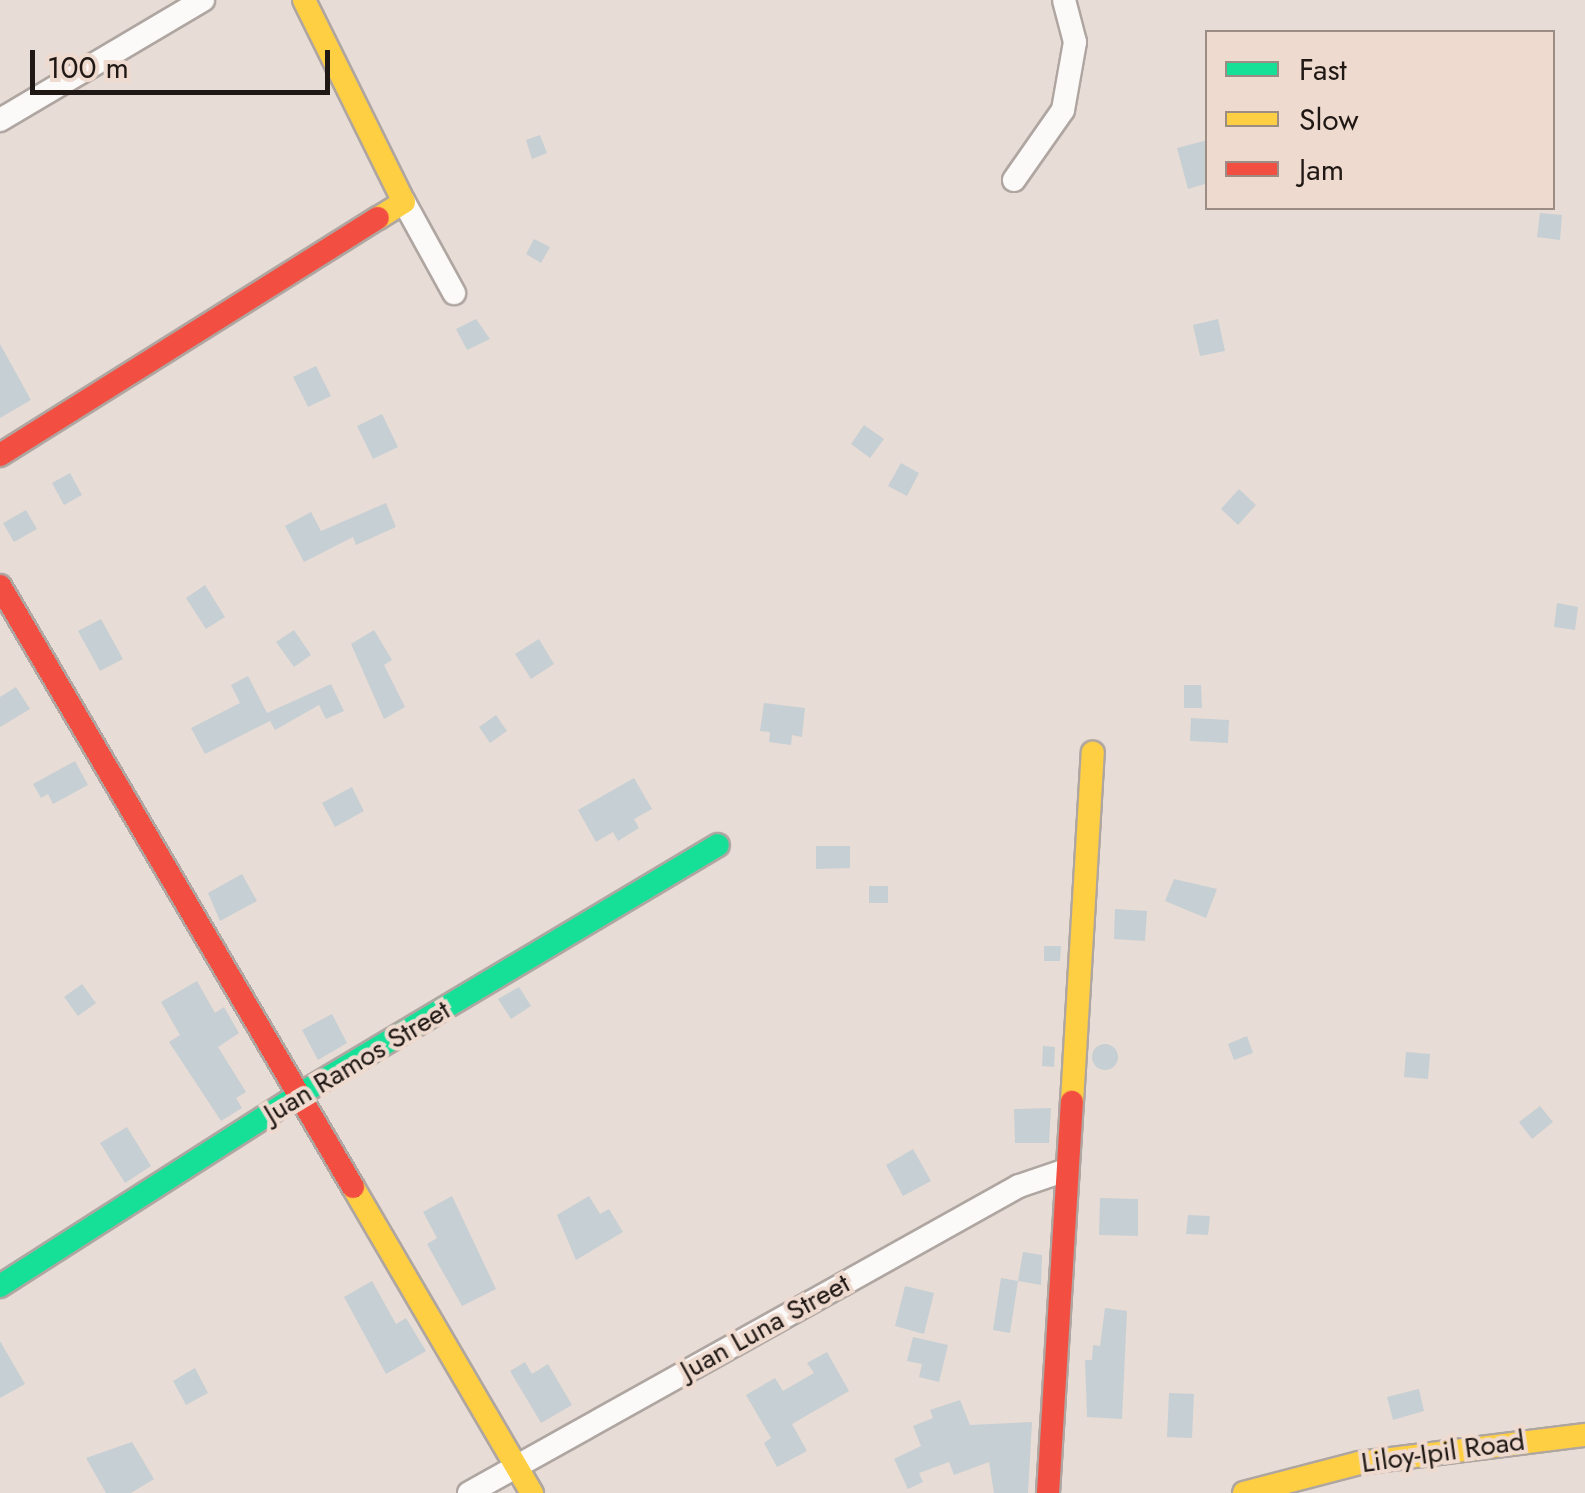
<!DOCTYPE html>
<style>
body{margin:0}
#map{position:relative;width:1585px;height:1493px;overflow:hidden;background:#e8dcd6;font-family:Jost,sans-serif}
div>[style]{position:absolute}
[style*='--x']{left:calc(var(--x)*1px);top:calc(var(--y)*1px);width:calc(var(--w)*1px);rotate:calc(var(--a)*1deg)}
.building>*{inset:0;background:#c6cfd3}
.round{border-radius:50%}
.roads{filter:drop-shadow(2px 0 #afa6a1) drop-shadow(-2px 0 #afa6a1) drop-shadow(0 2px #afa6a1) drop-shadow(0 -2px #afa6a1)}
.street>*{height:22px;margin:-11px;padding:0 11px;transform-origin:11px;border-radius:11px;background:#fcfaf9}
.fast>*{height:22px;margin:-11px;padding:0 11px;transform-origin:11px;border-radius:11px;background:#16e098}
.slow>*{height:22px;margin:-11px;padding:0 11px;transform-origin:11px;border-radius:11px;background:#ffcf43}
.jam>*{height:22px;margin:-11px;padding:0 11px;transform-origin:11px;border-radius:11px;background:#f24e42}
span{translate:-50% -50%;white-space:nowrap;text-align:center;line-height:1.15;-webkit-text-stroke:8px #efdacf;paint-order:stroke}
.street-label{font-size:28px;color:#1f1814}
.legend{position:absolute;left:1205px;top:30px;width:350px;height:180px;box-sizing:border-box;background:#efdacf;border:2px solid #9c8c84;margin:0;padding:12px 18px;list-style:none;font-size:30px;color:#1f1814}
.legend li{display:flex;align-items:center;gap:20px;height:50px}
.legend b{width:50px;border:2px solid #9c8c84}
.scale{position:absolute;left:30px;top:50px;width:300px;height:45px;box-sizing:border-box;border:5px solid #1f1814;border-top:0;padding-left:12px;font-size:30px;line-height:35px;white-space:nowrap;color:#1f1814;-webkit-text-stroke:8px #efdacf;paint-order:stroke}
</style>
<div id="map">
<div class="building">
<div style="clip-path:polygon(540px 135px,547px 153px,532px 159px,526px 140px)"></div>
<div style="clip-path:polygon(1208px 140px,1208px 183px,1188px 189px,1177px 148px)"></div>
<div style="clip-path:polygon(1540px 213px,1562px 215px,1560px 240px,1537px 237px)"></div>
<div style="clip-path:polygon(534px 239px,550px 247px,541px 263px,526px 254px)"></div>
<div style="clip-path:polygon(476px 319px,490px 339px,467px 350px,456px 329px)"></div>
<div style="clip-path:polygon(1218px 319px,1225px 351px,1200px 356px,1193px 325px)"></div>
<div style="clip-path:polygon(0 344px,31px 400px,0 418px)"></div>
<div style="clip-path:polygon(316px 366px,331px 396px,308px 407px,293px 377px)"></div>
<div style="clip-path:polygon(382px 414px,398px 447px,373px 459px,357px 426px)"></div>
<div style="clip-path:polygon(864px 425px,884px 439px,870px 458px,851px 444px)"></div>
<div style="clip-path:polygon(901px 463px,919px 473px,907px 496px,888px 486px)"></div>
<div style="clip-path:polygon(70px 473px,82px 495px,64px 505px,52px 483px)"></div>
<div style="clip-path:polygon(1239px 489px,1256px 505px,1238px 525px,1221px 509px)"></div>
<div style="clip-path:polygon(386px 503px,396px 527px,356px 545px,353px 537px,304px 562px,285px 526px,311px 512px,321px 531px)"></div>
<div style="clip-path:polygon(26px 510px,37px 529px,14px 542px,3px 523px)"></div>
<div style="clip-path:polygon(205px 585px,225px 617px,206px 629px,186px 598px)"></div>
<div style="clip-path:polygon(1557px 603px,1578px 607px,1575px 630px,1554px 627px)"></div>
<div style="clip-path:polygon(101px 619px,123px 659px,100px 671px,78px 631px)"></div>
<div style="clip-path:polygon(294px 630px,311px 655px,294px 667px,276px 642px)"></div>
<div style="clip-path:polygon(374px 630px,392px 660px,384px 665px,405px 707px,384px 719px,351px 644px)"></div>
<div style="clip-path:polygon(539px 639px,554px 664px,531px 679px,515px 654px)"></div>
<div style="clip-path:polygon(248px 676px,267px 713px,331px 684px,344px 711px,326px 719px,319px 705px,275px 730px,270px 721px,205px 754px,191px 728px,240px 703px,231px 685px)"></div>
<div style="clip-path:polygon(1184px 685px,1201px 685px,1202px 708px,1184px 708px)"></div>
<div style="clip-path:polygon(16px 687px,30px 709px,0 727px,0 697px)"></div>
<div style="clip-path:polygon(764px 703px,805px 708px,802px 737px,792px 735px,791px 745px,769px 742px,770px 732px,760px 731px)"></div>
<div style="clip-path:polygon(496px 715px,507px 731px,490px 743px,479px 727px)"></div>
<div style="clip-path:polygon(1191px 718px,1229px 720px,1228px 743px,1190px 741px)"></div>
<div style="clip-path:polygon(75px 761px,88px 785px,53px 804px,48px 794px,41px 798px,33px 784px)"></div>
<div style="clip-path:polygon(634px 778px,652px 809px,634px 819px,639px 828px,618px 841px,613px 832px,596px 842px,578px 810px)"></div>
<div style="clip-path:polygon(352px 787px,364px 811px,335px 827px,322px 803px)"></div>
<div style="clip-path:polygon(816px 846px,850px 846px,850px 868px,816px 869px)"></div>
<div style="clip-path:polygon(242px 874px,257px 901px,220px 921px,208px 893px)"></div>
<div style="clip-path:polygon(1174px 879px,1217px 889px,1206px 918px,1165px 901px)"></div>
<div style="clip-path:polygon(869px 886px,888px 886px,888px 903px,869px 903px)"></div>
<div style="clip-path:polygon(1115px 909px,1147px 911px,1145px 941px,1114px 939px)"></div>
<div style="clip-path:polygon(1044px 946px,1061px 946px,1060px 961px,1044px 961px)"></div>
<div style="clip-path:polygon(197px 981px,215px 1013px,224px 1007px,239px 1033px,218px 1047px,246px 1092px,236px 1098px,242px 1108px,221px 1121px,169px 1042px,180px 1035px,161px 1002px)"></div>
<div style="clip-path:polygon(82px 984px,96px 1003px,78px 1016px,64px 997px)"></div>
<div style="clip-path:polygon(519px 987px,531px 1006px,511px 1019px,498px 999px)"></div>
<div style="clip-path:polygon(332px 1014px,347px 1043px,318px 1060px,302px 1030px)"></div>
<div style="clip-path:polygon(1247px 1036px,1253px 1053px,1234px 1060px,1228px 1044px)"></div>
<div class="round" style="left:1092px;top:1044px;width:26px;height:26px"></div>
<div style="clip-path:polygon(1043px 1046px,1055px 1047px,1054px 1067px,1042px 1066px)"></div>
<div style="clip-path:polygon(1406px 1052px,1430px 1054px,1428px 1079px,1404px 1077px)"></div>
<div style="clip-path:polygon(1540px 1106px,1553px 1122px,1532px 1139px,1519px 1122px)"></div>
<div style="clip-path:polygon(1051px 1108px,1049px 1143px,1015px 1143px,1014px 1109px)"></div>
<div style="clip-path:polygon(127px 1127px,151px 1166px,125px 1183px,100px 1143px)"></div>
<div style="clip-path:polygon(913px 1149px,931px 1181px,903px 1196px,886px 1165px)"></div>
<div style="clip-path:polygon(452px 1196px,496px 1289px,462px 1306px,427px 1244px,437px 1238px,423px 1212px)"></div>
<div style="clip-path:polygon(589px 1196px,600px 1214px,609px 1209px,623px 1232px,576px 1260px,557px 1215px)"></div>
<div style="clip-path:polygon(1100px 1198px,1138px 1199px,1138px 1236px,1099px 1235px)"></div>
<div style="clip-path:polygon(1188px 1215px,1210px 1216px,1208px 1235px,1186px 1234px)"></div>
<div style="clip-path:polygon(1023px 1252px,1042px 1255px,1041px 1285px,1018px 1281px)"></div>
<div style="clip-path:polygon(1001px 1278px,1018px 1281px,1010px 1333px,993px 1330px)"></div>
<div style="clip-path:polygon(372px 1281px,396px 1324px,406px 1318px,426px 1351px,386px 1374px,344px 1297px)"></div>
<div style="clip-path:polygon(905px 1286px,934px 1293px,924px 1334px,895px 1326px)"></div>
<div style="clip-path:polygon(1105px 1308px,1127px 1311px,1122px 1419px,1087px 1417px,1085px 1360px,1092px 1360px,1093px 1345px,1100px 1346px)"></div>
<div style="clip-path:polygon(913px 1337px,948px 1345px,939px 1382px,919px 1377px,922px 1364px,907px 1361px)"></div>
<div style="clip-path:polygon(0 1341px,25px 1384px,0 1398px)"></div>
<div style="clip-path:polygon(827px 1352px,849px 1391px,792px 1424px,807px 1451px,777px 1467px,764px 1443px,771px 1438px,746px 1395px,775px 1378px,783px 1391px,814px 1373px,807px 1363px)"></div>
<div style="clip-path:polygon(525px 1362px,532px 1374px,548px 1364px,572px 1405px,541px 1423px,510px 1371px)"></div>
<div style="clip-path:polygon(195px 1368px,208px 1393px,186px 1405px,173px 1381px)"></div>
<div style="clip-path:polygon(1419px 1389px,1424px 1411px,1393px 1420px,1387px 1397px)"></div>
<div style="clip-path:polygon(1169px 1393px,1194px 1394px,1192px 1438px,1167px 1437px)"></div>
<div style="clip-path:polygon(960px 1400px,970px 1425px,1032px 1422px,1028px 1493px,994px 1493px,989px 1462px,954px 1475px,949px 1462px,919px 1473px,923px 1482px,908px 1489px,894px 1459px,921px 1446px,913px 1426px,933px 1418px,930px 1410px)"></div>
<div style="clip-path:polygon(132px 1442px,154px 1479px,131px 1493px,106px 1493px,86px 1458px)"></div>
</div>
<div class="roads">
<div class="street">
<div style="--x:0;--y:120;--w:236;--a:-30.6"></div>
<div style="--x:1014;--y:180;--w:85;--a:-55"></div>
<div style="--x:1063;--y:110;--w:69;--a:-80"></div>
<div style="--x:1075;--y:42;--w:43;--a:-104.7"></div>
<div style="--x:404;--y:202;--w:104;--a:61.2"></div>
<div style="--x:469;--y:1493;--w:630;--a:-29.17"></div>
<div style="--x:1019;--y:1186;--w:50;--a:-18.8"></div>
</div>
<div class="fast">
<div style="--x:0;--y:1286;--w:358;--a:-32.6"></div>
<div style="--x:302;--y:1093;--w:484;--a:-30.8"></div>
</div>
<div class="slow">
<div style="--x:304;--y:0;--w:225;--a:63.7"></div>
<div style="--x:404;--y:202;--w:31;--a:148"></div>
<div style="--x:1072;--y:1102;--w:350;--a:-86.6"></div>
<div style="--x:353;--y:1187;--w:355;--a:59.7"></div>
<div style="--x:1244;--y:1493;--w:119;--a:-14.6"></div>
<div style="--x:1359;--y:1463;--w:228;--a:-7.1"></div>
</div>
<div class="jam">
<div style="--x:0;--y:455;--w:446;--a:-32.1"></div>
<div style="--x:0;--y:586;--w:697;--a:59.57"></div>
<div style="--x:1048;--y:1493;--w:392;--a:-86.5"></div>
</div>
</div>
<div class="street-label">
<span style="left:357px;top:1062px;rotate:-31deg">Juan Ramos Street</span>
<span style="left:765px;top:1327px;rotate:-29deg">Juan Luna Street</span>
<span style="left:1443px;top:1452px;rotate:-8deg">Liloy-Ipil Road</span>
</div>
<ul class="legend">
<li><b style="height:12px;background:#16e098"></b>Fast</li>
<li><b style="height:12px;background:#ffcf43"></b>Slow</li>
<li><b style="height:12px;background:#f24e42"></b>Jam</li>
</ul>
<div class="scale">100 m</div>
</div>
